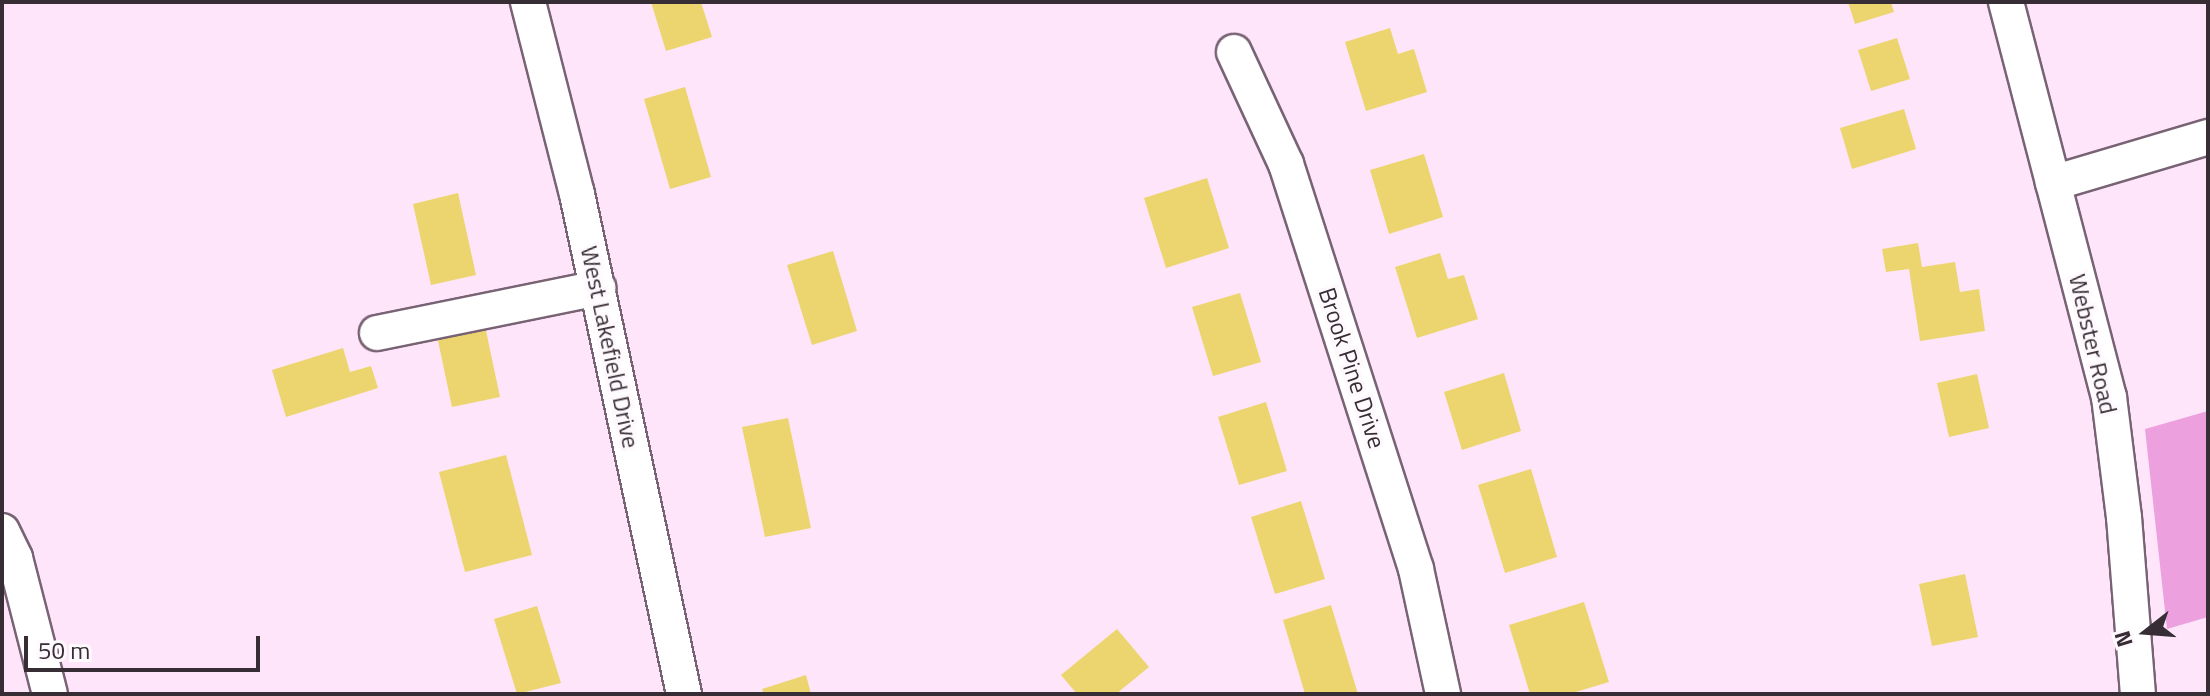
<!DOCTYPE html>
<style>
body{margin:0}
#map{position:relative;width:2210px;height:696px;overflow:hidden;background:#fee5f9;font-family:"Titillium Web",sans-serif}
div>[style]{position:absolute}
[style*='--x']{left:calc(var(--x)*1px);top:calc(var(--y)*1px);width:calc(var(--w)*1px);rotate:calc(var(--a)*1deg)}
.green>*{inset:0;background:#eca1de}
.building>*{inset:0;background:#ecd56e}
.roads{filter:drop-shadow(2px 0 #786374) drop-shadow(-2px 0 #786374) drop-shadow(0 2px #786374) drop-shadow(0 -2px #786374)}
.minor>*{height:34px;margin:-17px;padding:0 17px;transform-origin:17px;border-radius:17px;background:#fff}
span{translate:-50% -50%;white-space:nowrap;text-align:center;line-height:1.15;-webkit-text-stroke:7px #fef9fd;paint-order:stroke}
.street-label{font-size:24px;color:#372d35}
.frame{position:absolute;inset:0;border:4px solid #372d35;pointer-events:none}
.north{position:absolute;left:2106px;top:592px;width:80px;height:80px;-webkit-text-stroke:6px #fef9fd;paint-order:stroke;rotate:253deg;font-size:22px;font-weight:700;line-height:32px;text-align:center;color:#372d35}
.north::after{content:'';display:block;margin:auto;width:28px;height:36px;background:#372d35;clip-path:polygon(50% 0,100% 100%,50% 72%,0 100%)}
.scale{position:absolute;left:24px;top:636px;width:236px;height:36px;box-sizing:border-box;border:4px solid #372d35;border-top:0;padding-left:10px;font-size:24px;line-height:28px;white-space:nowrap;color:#372d35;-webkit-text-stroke:6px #fef9fd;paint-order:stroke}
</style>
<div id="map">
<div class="green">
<div style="clip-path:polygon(2208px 411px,2208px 617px,2167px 629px,2145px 429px)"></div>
</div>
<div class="building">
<div style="clip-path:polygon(651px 2px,701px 2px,712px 37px,666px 51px)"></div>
<div style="clip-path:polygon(1848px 2px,1891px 2px,1894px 12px,1855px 24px)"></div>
<div style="clip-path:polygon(1390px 28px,1398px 54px,1414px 49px,1427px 92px,1366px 111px,1345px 42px)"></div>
<div style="clip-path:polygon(1897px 38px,1910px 79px,1871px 91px,1858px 50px)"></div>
<div style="clip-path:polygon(685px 87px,711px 177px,670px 189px,644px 99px)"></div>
<div style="clip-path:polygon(1904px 109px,1916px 149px,1852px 169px,1840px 128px)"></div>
<div style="clip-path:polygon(1424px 154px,1443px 217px,1389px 234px,1370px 170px)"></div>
<div style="clip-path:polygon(1207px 178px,1229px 248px,1166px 268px,1144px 198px)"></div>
<div style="clip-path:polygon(458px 193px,476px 275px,431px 285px,413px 204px)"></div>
<div style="clip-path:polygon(1918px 243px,1922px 267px,1955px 262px,1960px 292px,1979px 289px,1985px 331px,1920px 341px,1909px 269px,1886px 272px,1882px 249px)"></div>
<div style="clip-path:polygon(833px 251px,857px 331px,812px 345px,787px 265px)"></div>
<div style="clip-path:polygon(1440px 253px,1448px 279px,1464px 275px,1478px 319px,1417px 338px,1395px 267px)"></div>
<div style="clip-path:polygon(1240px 293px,1261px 362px,1213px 376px,1192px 307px)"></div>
<div style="clip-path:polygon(485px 326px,500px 397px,452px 407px,437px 336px)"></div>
<div style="clip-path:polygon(343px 348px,350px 372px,371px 366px,378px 388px,286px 417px,272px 370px)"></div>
<div style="clip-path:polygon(1504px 373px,1521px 431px,1462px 450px,1444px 392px)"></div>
<div style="clip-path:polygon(1977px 374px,1989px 428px,1949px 437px,1937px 383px)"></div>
<div style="clip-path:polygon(1266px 402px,1287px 471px,1239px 485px,1218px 417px)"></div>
<div style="clip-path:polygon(788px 418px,811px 528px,765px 537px,742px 427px)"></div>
<div style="clip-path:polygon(506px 455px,532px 555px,465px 572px,439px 472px)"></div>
<div style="clip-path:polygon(1531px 469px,1557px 557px,1505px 573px,1478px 485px)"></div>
<div style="clip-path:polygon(1301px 501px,1325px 579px,1275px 594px,1251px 517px)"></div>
<div style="clip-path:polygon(1965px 574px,1978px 637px,1932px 646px,1919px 584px)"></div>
<div style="clip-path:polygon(1584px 602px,1609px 682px,1569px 694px,1530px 694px,1509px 625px)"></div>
<div style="clip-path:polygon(1331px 605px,1358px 694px,1305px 694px,1283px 620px)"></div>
<div style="clip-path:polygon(537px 606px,561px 683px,517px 694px,494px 619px)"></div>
<div style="clip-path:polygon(1117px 629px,1149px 667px,1116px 694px,1077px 694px,1061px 675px)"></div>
<div style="clip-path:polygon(806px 675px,811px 694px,764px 694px,762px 689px)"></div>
</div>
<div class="roads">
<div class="minor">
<div style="--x:528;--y:2;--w:198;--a:75.7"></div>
<div style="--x:577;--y:194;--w:511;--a:77.92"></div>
<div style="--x:2006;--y:2;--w:408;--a:75.4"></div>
<div style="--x:2109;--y:397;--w:121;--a:82.9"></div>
<div style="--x:2124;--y:517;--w:178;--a:85.5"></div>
<div style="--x:1234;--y:52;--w:123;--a:65.1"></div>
<div style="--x:1286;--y:164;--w:425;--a:72.2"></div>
<div style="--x:1416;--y:569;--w:128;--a:77.8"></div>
<div style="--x:2053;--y:183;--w:162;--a:-16.5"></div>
<div style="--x:377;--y:333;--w:226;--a:-11.5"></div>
<div style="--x:2;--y:531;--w:30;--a:64"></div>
<div style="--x:15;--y:558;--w:140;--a:75.6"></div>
</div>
</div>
<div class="street-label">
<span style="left:2093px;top:344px;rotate:77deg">Webster Road</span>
<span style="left:610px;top:347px;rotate:78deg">West Lakefield Drive</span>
<span style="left:1352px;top:368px;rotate:72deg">Brook Pine Drive</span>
</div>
<div class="frame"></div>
<div class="north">N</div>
<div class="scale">50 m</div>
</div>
